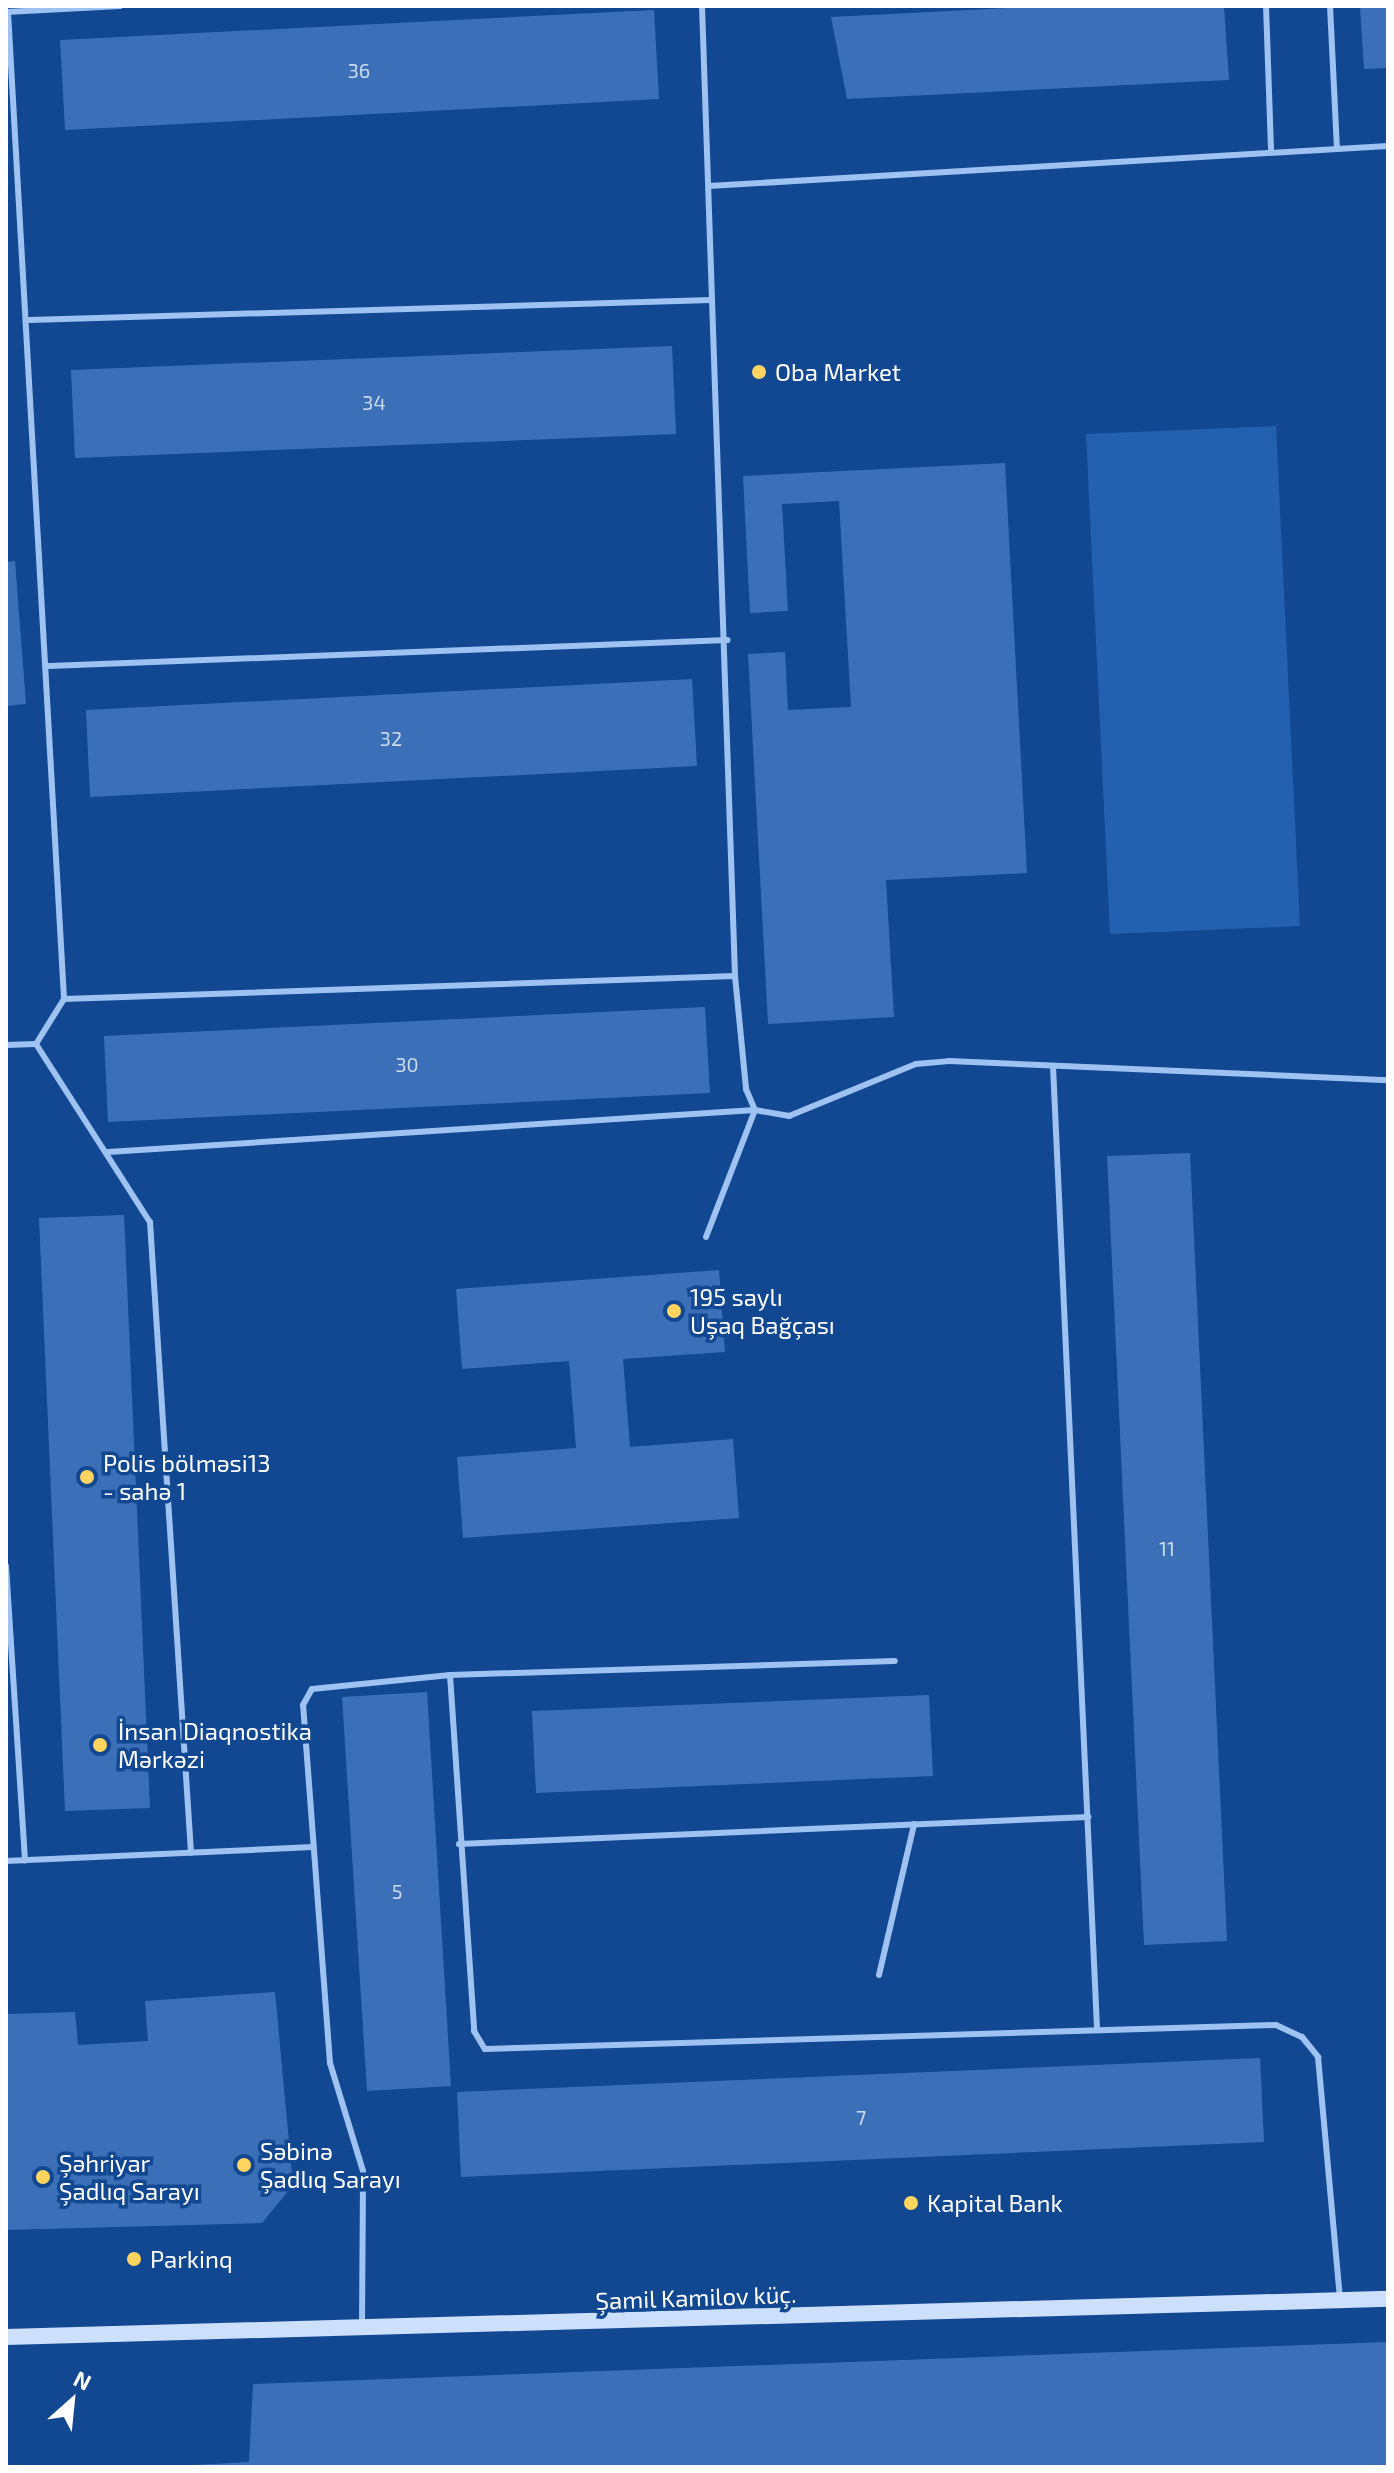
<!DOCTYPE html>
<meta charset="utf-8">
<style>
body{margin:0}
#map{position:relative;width:1394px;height:2473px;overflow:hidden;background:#124791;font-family:"Exo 2",sans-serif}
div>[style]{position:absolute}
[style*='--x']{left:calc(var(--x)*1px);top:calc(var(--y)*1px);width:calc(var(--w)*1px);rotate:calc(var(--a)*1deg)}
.green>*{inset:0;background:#2460b0}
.building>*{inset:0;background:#3b70b9}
.lane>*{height:6px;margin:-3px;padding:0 3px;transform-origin:3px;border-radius:3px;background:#9ec2f2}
.secondary>*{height:16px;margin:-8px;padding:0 8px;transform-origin:8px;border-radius:8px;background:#cce0fc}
.dots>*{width:22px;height:22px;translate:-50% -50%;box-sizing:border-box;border:4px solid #124791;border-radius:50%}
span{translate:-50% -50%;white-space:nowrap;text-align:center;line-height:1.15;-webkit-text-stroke:7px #124791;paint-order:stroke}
.number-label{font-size:20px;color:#cedbee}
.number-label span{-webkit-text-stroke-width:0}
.poi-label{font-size:24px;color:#fff}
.left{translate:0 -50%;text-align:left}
.street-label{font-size:24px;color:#fff}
.frame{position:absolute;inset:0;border:8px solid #fff;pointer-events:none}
.north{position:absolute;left:32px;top:2361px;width:80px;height:80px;-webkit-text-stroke:6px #124791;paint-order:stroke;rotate:27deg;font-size:22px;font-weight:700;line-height:32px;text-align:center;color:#fff}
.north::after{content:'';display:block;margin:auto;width:28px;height:36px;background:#fff;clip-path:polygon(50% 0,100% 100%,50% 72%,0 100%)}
</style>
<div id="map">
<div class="green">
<div style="clip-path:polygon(1276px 426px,1300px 926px,1110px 934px,1086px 434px)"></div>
</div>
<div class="building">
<div style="clip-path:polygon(1050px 6px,1224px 6px,1229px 80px,847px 99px,831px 17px)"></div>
<div style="clip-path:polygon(1360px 6px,1388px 6px,1388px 68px,1364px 69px)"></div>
<div style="clip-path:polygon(654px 10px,659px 99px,65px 130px,60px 40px)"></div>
<div style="clip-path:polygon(672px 346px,676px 434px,75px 458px,71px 370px)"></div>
<div style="clip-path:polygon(1005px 463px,1027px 873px,886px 880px,894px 1017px,768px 1024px,748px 654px,785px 652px,788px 710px,851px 707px,839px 501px,782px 504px,788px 611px,750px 613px,743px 476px)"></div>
<div style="clip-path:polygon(15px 561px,26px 704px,6px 706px,6px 562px)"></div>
<div style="clip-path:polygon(692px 679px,697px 766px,90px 797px,86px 710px)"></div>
<div style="clip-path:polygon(705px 1007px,710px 1093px,108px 1122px,104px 1036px)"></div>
<div style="clip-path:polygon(1190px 1153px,1227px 1941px,1144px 1945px,1107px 1156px)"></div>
<div style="clip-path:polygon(124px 1215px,150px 1808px,65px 1811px,39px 1218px)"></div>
<div style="clip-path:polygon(719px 1270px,725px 1352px,623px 1359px,630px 1447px,733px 1439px,739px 1518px,463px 1538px,457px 1457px,576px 1448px,569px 1361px,462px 1369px,456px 1289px)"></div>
<div style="clip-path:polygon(427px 1692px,451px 2086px,367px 2091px,342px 1697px)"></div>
<div style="clip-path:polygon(929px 1695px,933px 1776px,536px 1793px,532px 1711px)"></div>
<div style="clip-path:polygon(275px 1992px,293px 2185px,262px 2223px,6px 2230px,6px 2014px,75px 2012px,78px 2045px,148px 2041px,145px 2001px)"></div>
<div style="clip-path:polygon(1260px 2058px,1264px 2142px,461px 2177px,457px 2092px)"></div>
<div style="clip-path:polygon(1388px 2342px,1388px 2467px,158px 2467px,249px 2462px,253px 2384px)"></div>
</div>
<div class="lane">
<div style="--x:702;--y:6;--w:971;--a:88.05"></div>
<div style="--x:735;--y:976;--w:114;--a:84.4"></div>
<div style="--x:746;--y:1089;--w:23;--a:67"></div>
<div style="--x:755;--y:1110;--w:136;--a:111.1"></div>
<div style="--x:1266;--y:6;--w:146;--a:88"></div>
<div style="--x:1330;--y:6;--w:143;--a:87.2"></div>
<div style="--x:6;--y:12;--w:114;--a:-3"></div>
<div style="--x:8;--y:12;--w:989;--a:86.75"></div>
<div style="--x:64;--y:999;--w:53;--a:121.9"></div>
<div style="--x:36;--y:1044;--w:211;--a:57.4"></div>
<div style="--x:150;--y:1222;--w:632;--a:86.28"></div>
<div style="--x:709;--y:186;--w:680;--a:-3.37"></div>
<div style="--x:30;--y:320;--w:682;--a:-1.68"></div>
<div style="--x:49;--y:666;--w:679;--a:-2.19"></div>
<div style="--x:64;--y:999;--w:671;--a:-1.96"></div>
<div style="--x:6;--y:1045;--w:30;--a:-2"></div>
<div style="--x:1053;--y:1066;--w:963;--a:87.38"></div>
<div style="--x:108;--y:1152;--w:648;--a:-3.71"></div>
<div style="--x:755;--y:1110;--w:35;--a:10"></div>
<div style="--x:789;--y:1116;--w:137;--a:-22.3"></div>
<div style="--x:916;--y:1064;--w:33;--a:-5"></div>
<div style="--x:949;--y:1061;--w:439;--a:2.5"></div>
<div style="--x:6;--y:1566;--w:295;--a:86.3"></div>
<div style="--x:450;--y:1675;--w:357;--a:86.1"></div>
<div style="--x:474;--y:2031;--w:21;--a:59"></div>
<div style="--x:485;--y:2049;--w:791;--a:-1.74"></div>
<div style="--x:1276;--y:2025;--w:29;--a:25"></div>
<div style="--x:1302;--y:2037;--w:26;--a:51"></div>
<div style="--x:1318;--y:2057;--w:243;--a:84.8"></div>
<div style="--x:459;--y:1844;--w:630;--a:-2.46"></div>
<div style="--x:6;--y:1861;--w:307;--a:-2.6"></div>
<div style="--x:879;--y:1975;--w:155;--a:-76.9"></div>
<div style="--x:362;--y:2324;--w:153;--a:-89.6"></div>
<div style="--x:363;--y:2171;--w:113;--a:-107"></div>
<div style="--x:330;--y:2063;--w:359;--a:-94.3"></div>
<div style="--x:303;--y:1705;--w:18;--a:-61"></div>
<div style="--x:312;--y:1689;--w:139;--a:-5.8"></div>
<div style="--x:450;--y:1675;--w:445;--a:-1.8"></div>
</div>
<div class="secondary">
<div style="--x:6;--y:2337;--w:1383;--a:-1.58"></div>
</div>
<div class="dots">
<div style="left:759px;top:372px;background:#ffd45f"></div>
<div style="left:674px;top:1311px;background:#ffd45f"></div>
<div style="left:87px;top:1477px;background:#ffd45f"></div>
<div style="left:100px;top:1745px;background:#ffd45f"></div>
<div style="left:244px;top:2165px;background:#ffd45f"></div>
<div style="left:43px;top:2177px;background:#ffd45f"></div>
<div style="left:911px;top:2203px;background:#ffd45f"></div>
<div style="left:134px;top:2259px;background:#ffd45f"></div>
</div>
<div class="number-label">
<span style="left:359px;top:70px">36</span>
<span style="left:374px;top:402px">34</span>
<span style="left:391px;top:738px">32</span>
<span style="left:407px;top:1064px">30</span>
<span style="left:1167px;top:1548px">11</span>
<span style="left:397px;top:1891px">5</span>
<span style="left:861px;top:2117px">7</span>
</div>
<div class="poi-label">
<span class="left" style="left:775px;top:372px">Oba Market</span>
<span class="left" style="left:690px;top:1311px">195 saylı<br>Uşaq Bağçası</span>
<span class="left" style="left:103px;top:1477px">Polis bölməsi13<br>- sahə 1</span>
<span class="left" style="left:118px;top:1745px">İnsan Diaqnostika<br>Mərkəzi</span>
<span class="left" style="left:260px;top:2165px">Səbinə<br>Şadlıq Sarayı</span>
<span class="left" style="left:59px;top:2177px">Şəhriyar<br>Şadlıq Sarayı</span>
<span class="left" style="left:927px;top:2203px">Kapital Bank</span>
<span class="left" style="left:150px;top:2259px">Parkinq</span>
</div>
<div class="street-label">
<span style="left:696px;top:2297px;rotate:-2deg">Şamil Kamilov küç.</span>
</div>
<div class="frame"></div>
<div class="north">N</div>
</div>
